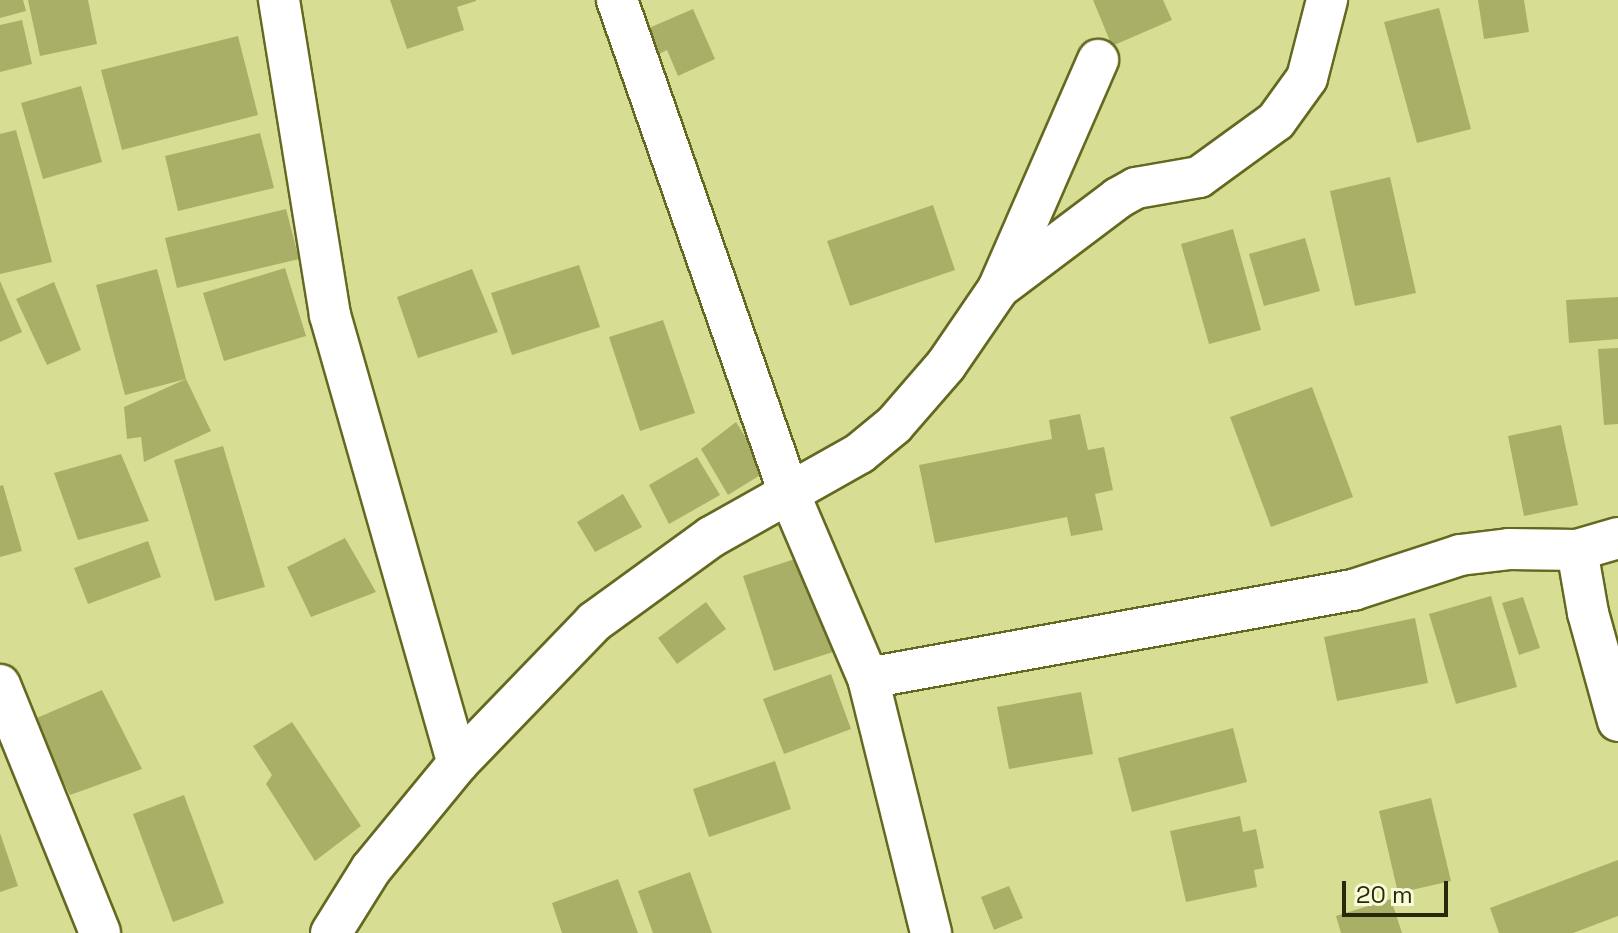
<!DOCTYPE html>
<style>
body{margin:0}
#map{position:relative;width:1618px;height:933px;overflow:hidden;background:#d8dd94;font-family:"Space Grotesk",sans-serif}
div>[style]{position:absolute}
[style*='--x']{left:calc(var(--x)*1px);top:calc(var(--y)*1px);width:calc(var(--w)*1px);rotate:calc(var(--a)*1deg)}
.building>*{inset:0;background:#aaaf67}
.roads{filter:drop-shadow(2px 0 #656820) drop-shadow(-2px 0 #656820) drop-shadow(0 2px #656820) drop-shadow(0 -2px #656820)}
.minor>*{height:40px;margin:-20px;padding:0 20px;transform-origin:20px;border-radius:20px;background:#fff}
span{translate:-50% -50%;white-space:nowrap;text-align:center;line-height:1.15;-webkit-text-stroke:6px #f8fbd7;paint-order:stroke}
.scale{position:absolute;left:1342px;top:881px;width:106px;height:36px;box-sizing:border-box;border:4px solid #28290b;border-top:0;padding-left:10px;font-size:24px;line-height:28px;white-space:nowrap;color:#28290b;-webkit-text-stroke:6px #f8fbd7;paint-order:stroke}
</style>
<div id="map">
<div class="building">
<div style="clip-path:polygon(0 0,23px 0,26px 11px,0 18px)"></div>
<div style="clip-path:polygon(28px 0,88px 0,97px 44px,40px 56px)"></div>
<div style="clip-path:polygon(390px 0,476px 0,476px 1px,457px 7px,464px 30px,407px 49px)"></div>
<div style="clip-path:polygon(1093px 0,1163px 0,1172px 20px,1112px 46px)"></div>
<div style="clip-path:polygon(1478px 0,1524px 0,1529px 32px,1484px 39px)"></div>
<div style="clip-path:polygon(1439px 8px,1471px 129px,1417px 143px,1384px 22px)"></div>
<div style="clip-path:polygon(693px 9px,715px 59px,678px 76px,667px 50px,653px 57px,642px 31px)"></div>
<div style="clip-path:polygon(22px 20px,32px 64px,0 72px,0 25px)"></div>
<div style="clip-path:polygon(238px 36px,258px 115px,122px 150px,101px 70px)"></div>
<div style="clip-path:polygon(81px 86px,102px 162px,43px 179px,21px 103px)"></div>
<div style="clip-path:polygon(16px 130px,52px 262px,0 274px,0 134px)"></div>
<div style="clip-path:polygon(260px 133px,274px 188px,178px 211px,165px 156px)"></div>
<div style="clip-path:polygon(1390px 177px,1416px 293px,1355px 306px,1330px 191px)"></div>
<div style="clip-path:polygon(933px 205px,955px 270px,850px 306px,827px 241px)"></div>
<div style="clip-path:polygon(286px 209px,299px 259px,177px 288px,165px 238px)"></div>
<div style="clip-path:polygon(1233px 229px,1261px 330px,1209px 344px,1181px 244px)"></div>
<div style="clip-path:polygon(1305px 238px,1320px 291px,1264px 306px,1249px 254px)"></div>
<div style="clip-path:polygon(579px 265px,600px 327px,512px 355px,491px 293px)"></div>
<div style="clip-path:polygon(285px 268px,306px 336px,224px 361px,203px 293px)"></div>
<div style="clip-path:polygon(157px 269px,186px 379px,125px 395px,96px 285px)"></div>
<div style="clip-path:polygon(472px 269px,498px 332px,418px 358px,397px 297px)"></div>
<div style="clip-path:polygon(0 281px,22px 332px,0 342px)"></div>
<div style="clip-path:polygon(54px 282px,81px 350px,47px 365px,16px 299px)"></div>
<div style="clip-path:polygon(1618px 297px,1618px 339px,1569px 343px,1566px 300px)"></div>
<div style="clip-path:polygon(663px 320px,695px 413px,640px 431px,609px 337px)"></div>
<div style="clip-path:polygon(1618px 348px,1618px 424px,1604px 425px,1598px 349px)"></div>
<div style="clip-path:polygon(186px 379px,211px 431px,144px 462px,141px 437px,127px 439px,124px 407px)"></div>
<div style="clip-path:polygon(1312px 387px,1353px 497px,1271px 527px,1230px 417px)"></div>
<div style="clip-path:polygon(1080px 414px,1088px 450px,1104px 447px,1113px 490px,1095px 494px,1103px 530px,1071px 536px,1067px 517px,935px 543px,919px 465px,1052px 439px,1049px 420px)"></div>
<div style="clip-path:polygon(736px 422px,767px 471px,728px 495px,701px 449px)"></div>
<div style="clip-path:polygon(1561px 425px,1578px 505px,1524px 516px,1508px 436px)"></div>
<div style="clip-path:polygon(223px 446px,265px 587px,215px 601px,174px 460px)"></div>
<div style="clip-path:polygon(121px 454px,149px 521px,78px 540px,54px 473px)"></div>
<div style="clip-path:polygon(697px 457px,720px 495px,669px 524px,649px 485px)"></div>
<div style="clip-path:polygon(3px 485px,22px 551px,0 557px,0 486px)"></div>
<div style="clip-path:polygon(623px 494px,642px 527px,595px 552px,577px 522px)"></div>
<div style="clip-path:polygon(345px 538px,376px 592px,311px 617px,287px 567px)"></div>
<div style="clip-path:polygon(148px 541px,161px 577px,88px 604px,74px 568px)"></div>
<div style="clip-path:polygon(801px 557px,833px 652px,774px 671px,743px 576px)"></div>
<div style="clip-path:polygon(1491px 596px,1517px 687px,1456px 704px,1429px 614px)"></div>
<div style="clip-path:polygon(1523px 597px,1540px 648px,1519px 655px,1502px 603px)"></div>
<div style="clip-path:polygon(706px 602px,726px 629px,677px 664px,658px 638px)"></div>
<div style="clip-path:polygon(1415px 618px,1428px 683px,1337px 701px,1324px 637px)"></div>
<div style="clip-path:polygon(831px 674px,851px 729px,784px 754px,763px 699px)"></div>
<div style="clip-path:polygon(102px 690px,142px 769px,70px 795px,32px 720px)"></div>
<div style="clip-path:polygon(1081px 692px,1093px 754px,1009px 769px,997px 707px)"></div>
<div style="clip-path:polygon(292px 722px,361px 826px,315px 861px,266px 784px,272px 775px,253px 746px)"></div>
<div style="clip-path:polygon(1233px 728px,1247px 782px,1132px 812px,1118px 758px)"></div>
<div style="clip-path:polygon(775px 761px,791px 809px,709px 837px,693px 789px)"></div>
<div style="clip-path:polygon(184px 795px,224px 903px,173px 922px,133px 814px)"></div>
<div style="clip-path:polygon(1431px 798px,1451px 881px,1398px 893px,1379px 811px)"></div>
<div style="clip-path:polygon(1240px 816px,1243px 832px,1256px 829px,1264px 868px,1254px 870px,1257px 887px,1186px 902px,1170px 831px)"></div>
<div style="clip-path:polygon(0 833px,18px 886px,0 892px)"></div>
<div style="clip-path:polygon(1618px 860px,1618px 916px,1573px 933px,1499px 933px,1490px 908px)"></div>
<div style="clip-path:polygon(690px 872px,712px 933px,653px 933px,638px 891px)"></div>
<div style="clip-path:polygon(618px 879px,638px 933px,562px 933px,552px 903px)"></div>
<div style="clip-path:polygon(1009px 886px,1023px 918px,994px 930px,981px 897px)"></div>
<div style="clip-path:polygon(1391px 899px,1402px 933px,1341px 933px,1336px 916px)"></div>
</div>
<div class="roads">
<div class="minor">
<div style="--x:279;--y:0;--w:319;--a:80.8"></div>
<div style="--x:330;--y:315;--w:466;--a:74.1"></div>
<div style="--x:617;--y:0;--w:522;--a:70.77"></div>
<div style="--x:789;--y:493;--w:201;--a:66.9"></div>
<div style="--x:868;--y:678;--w:263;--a:76.1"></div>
<div style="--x:1004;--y:284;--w:143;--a:-37"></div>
<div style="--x:1118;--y:198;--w:21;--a:-29"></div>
<div style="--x:1136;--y:188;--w:64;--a:-9.9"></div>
<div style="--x:1199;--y:177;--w:95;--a:-36"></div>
<div style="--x:1276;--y:121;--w:53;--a:-54.2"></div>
<div style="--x:1307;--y:78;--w:81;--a:-75.6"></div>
<div style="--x:1577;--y:550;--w:64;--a:80.1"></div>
<div style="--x:1588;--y:613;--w:112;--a:74.5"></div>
<div style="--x:868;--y:678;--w:493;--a:-10.3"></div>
<div style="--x:1353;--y:590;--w:113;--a:-18.1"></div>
<div style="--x:1460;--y:555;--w:49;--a:-7"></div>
<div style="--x:1509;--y:549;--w:68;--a:0.8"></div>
<div style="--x:1577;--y:550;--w:43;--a:-16.3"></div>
<div style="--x:0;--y:685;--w:267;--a:68"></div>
<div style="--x:331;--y:933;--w:75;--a:-58"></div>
<div style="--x:371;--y:869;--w:137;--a:-50.6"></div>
<div style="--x:458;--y:763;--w:196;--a:-46"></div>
<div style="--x:594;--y:622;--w:145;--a:-36"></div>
<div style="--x:711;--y:537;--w:171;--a:-29.4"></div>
<div style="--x:860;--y:453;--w:44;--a:-39.5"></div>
<div style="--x:894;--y:425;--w:79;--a:-49.1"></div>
<div style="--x:946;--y:365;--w:92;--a:-55.6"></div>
<div style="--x:998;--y:289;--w:250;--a:-66.4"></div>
</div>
</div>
<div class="scale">20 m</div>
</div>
